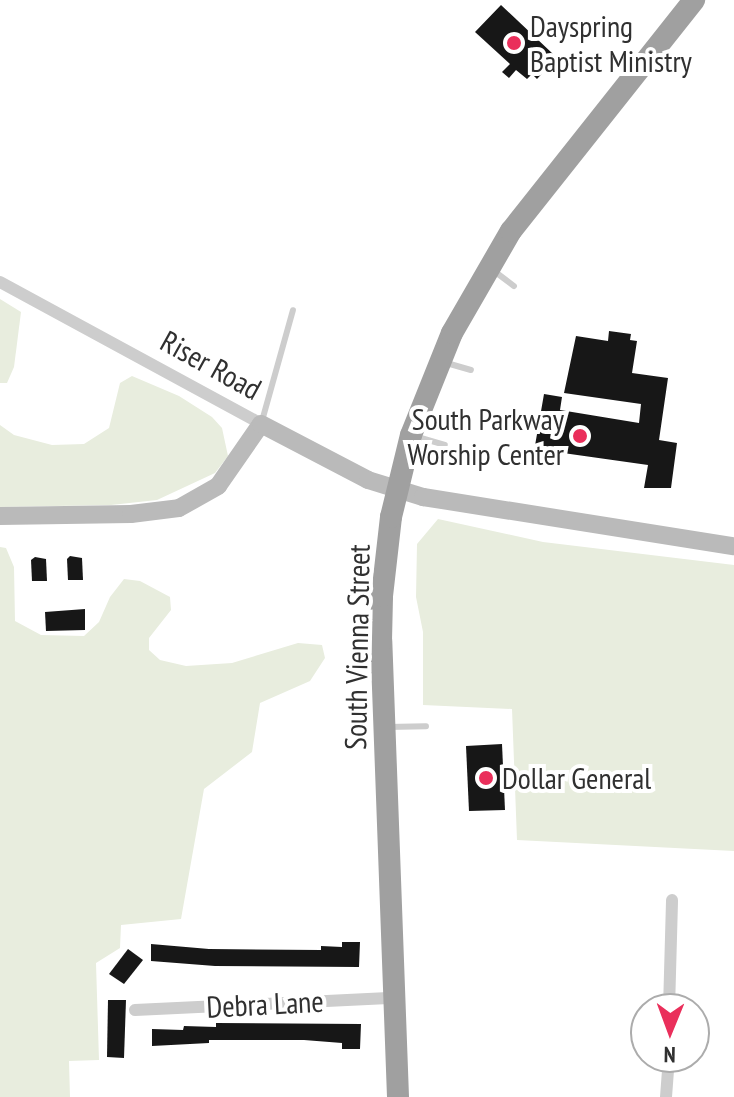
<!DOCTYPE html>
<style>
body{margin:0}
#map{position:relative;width:734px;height:1097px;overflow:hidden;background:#fff;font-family:"PT Sans Narrow",sans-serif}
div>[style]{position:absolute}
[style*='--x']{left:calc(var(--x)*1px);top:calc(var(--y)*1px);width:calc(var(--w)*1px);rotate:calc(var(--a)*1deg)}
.green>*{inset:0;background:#e8edde}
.building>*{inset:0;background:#171717}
.service>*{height:6px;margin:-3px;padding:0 3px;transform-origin:3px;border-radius:3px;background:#cdcdcd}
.minor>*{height:12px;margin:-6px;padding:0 6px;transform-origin:6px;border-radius:6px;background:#cdcdcd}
.secondary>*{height:18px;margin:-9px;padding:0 9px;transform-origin:9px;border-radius:9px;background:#bababa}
.trunk>*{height:22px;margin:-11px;padding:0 11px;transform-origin:11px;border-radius:11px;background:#a0a0a0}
.dots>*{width:22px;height:22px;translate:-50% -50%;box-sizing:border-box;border:4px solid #fff;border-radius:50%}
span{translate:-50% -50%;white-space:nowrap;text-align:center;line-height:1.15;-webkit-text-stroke:8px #fff;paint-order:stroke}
.poi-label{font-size:30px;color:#303030}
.left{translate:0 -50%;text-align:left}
.right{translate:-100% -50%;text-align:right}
.street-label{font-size:30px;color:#303030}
.north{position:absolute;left:630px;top:993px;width:80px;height:80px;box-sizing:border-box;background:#fff;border:2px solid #acacac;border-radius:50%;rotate:181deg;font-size:22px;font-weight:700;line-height:32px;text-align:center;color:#303030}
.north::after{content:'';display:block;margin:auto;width:28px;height:36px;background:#ea2f5b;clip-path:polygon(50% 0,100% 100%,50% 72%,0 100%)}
</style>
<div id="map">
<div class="green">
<div style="clip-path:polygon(0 299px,21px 312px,14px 367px,7px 383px,0 383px)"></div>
<div style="clip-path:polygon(132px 376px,179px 396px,212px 417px,222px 428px,228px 456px,215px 473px,157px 500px,111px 505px,0 507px,0 425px,14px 435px,52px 445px,84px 444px,109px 428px,120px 383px)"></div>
<div style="clip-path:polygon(438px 519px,543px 542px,734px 565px,734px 851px,517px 840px,512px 709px,423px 705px,423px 632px,416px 597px,417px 544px)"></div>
<div style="clip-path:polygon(0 547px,6px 548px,14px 567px,15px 621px,41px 635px,84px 636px,99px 622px,110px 597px,124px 579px,140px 581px,170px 597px,171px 610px,149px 638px,149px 650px,160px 660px,186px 666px,232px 663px,298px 643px,322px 645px,325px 658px,310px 681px,260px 703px,252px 752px,204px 789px,181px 919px,121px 925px,120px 948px,96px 963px,99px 1060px,69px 1061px,70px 1097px,0 1097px)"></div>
</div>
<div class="building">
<div style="clip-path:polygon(501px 5px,553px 54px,546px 61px,550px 65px,537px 79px,532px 74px,527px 79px,516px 70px,509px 78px,502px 72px,510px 64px,475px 32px)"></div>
<div style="clip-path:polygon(609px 331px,631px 334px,630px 340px,637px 341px,632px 373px,668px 378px,659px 440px,677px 443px,671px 488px,644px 488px,648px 465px,556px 452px,554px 461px,533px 457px,544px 394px,562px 397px,560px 410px,639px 423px,641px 404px,564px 393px,576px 336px,608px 341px)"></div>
<div style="clip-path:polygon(70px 556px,82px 558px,83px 580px,68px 580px,67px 559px)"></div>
<div style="clip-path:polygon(35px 557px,46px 559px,47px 581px,32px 581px,31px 560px)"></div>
<div style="clip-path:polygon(85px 609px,85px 630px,46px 631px,45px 612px)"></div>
<div style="clip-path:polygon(502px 744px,505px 810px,469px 811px,466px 746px)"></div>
<div style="clip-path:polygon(342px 942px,360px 942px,359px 967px,215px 966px,151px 961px,151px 944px,209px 949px,321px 950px,321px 946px,342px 947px)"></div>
<div style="clip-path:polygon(128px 949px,143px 960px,124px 984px,109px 974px)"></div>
<div style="clip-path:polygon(108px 1000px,126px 1000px,124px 1058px,107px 1057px)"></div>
<div style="clip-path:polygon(216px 1023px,361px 1024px,360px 1049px,342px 1049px,342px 1043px,304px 1040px,209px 1040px,209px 1043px,152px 1046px,152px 1029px,183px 1030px,184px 1026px,216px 1027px)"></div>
</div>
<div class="service">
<div style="--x:494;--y:271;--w:25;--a:37"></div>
<div style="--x:443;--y:362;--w:29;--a:16"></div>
<div style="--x:262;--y:421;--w:115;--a:-74.4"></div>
<div style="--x:414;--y:436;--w:32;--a:16"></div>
<div style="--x:387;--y:727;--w:39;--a:-1"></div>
</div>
<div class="minor">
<div style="--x:0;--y:282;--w:297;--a:28.5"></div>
<div style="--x:669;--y:1009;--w:109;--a:-88.4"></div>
<div style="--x:135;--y:1010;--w:259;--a:-2.7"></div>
<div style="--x:666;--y:1097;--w:40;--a:-85.7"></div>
</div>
<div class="secondary">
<div style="--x:0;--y:516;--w:131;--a:-0.9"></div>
<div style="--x:131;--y:514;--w:48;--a:-7.1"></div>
<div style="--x:179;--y:508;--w:45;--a:-29.4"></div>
<div style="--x:218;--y:486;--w:75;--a:-55.3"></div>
<div style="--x:261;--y:424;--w:121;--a:27.6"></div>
<div style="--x:368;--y:480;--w:58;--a:17.2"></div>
<div style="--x:423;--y:497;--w:315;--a:9"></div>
</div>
<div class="trunk">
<div style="--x:398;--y:1097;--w:456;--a:-92.1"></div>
<div style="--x:381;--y:641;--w:45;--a:-88.7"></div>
<div style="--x:382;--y:596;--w:80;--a:-83.5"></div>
<div style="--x:391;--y:517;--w:84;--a:-76.3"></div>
<div style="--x:411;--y:435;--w:110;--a:-68.1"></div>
<div style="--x:452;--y:333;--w:118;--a:-60"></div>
<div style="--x:511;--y:231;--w:295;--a:-51.6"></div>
</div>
<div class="dots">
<div style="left:514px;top:43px;background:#ea2f5b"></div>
<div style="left:580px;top:436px;background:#ea2f5b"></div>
<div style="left:486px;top:778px;background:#ea2f5b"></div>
</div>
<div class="poi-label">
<span class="left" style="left:530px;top:43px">Dayspring<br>Baptist Ministry</span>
<span class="right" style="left:564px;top:436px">South Parkway<br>Worship Center</span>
<span class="left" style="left:502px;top:778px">Dollar General</span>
</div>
<div class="street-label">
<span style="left:211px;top:365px;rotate:29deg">Riser Road</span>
<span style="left:357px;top:647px;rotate:-89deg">South Vienna Street</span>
<span style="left:265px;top:1004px;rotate:-3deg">Debra Lane</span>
</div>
<div class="north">N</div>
</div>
